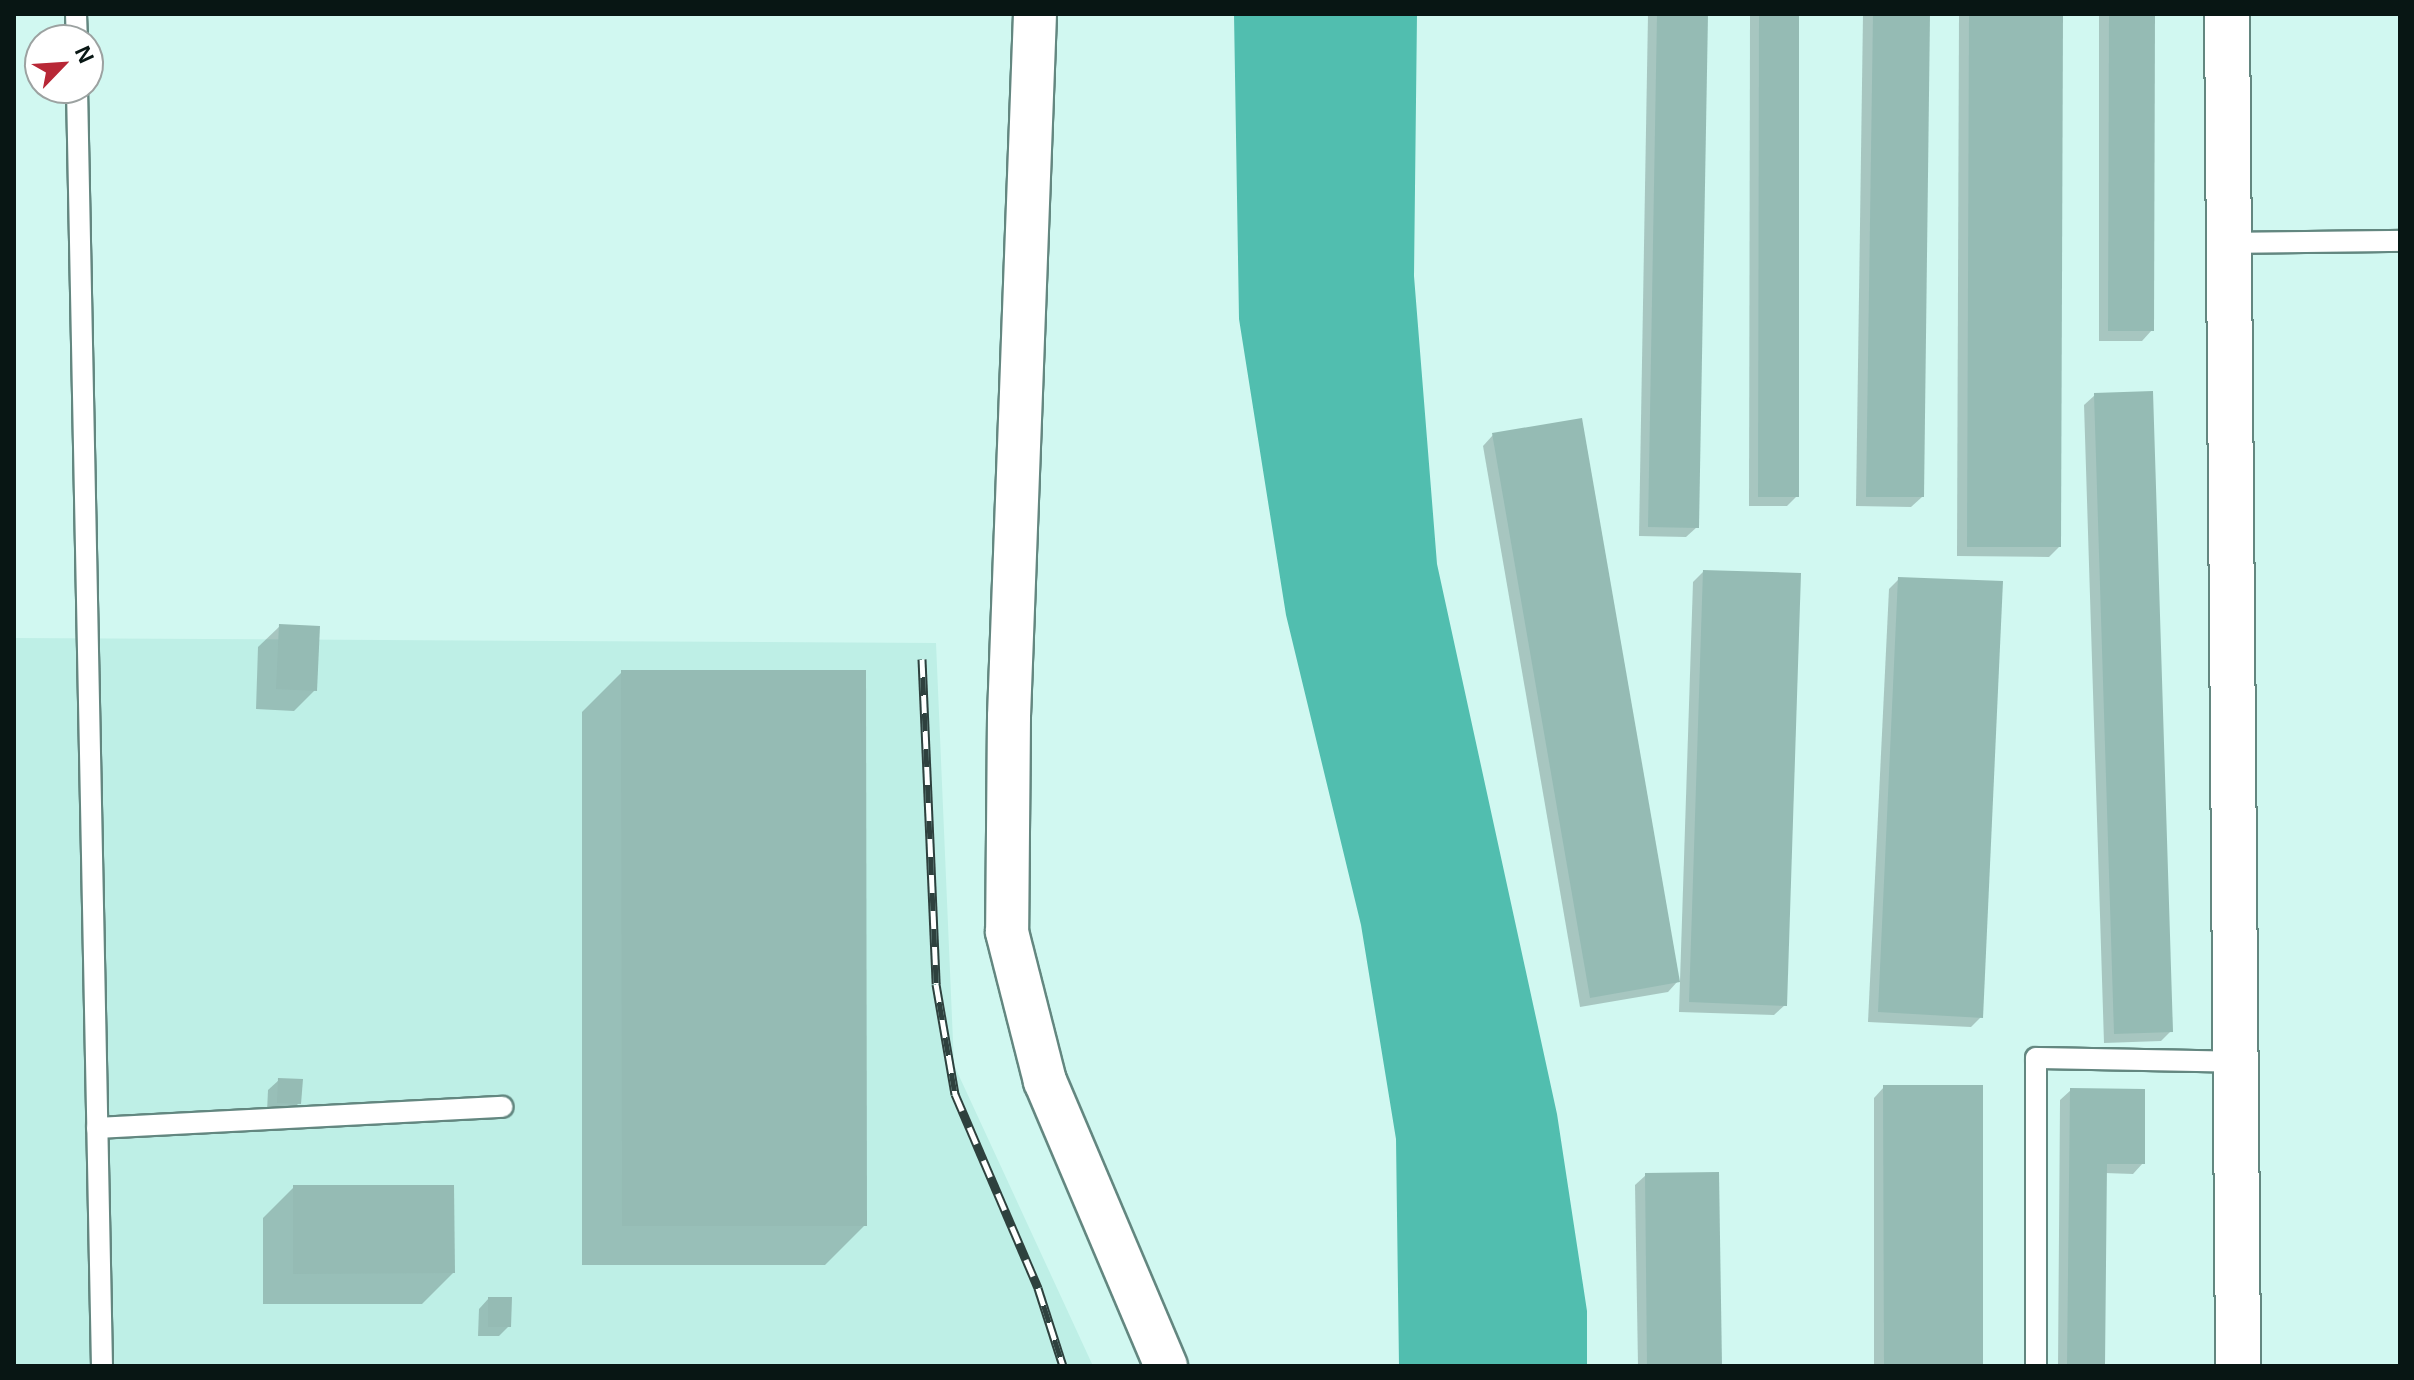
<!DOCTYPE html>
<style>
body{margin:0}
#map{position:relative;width:2414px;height:1380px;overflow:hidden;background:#d1f8f1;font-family:Arial,sans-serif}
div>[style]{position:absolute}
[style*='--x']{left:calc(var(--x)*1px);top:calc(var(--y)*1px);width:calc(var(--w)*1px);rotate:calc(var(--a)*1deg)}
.built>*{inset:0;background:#beefe6}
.water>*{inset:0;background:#51beaf}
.shadow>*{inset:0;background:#0003}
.building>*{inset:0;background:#95bbb4}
.roads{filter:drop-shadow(2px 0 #638780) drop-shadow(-2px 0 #638780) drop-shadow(0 2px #638780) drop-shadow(0 -2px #638780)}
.lane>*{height:20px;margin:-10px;padding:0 10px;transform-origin:10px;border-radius:10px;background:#fff}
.street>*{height:42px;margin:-21px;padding:0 21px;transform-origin:21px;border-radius:21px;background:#fff}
.secondary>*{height:44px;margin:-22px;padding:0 22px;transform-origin:22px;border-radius:22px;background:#fff}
.rail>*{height:9px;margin-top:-4.5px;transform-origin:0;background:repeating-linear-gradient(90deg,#fff 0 18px,#2e413e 0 36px);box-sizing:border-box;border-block:2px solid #2e413e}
span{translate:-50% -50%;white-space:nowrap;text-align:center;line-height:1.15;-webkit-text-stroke:8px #fff;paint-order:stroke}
.frame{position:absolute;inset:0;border:16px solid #081614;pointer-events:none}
.north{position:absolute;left:24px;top:24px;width:80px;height:80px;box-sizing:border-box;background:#fff;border:2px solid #9ca2a1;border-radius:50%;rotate:65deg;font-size:22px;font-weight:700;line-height:32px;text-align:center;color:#081614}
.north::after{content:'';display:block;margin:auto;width:28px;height:36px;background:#b82736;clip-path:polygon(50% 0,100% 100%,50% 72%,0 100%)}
</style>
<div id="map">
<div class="built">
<div style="clip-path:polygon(14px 638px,936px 643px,954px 1065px,1093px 1366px,14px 1366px)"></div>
</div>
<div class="water">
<div style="clip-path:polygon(1234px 14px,1417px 14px,1414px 276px,1437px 564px,1557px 1114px,1587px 1311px,1587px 1366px,1399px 1366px,1396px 1139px,1361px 925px,1286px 615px,1239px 319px)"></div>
</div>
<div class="shadow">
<div style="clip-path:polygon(1648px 14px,1706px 14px,1697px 527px,1686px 537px,1639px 536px)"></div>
<div style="clip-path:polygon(1750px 14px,1797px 14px,1797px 496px,1787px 506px,1749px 506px)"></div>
<div style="clip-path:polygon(1863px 14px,1928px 14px,1922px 497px,1911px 507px,1856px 506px)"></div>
<div style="clip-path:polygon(1959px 14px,2061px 14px,2059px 547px,2049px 557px,1957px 556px)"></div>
<div style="clip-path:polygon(2099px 14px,2153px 14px,2152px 330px,2142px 341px,2099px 341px)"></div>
<div style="clip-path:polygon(2095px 395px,2171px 1031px,2161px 1041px,2104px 1043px,2084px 405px)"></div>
<div style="clip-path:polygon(1493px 435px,1678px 981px,1668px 992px,1580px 1007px,1483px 446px)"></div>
<div style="clip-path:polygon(1703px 572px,1785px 1005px,1774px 1015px,1679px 1012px,1693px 582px)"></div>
<div style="clip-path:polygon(1899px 579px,1981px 1017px,1971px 1027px,1868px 1022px,1889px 589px)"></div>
<div style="clip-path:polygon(280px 626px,315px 690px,294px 711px,256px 709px,258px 647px)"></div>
<div style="clip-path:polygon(622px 672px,865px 1225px,825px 1265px,582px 1265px,582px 712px)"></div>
<div style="clip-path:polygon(279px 1080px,299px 1103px,289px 1113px,267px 1112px,268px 1090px)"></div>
<div style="clip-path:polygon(1884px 1087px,1981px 1366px,1874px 1366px,1874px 1098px)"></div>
<div style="clip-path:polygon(2071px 1090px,2143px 1163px,2133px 1174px,2105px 1173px,2103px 1366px,2058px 1366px,2060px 1100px)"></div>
<div style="clip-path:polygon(1646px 1175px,1720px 1366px,1638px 1366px,1635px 1185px)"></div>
<div style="clip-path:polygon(294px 1187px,453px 1273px,422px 1304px,263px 1304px,263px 1218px)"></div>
<div style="clip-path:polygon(489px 1298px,509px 1326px,499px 1336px,478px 1336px,479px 1309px)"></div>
</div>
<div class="building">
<div style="clip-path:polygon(1657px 14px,1708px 14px,1699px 528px,1648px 527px)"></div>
<div style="clip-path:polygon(1759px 14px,1799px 14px,1799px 497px,1758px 497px)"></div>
<div style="clip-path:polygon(1873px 14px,1930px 14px,1924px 497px,1866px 497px)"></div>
<div style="clip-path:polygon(1969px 14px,2063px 14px,2061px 547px,1967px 547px)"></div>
<div style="clip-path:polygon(2109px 14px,2155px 14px,2154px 331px,2108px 331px)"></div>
<div style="clip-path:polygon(2153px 391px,2173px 1032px,2114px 1034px,2094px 393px)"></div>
<div style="clip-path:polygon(1582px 418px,1680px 982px,1590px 998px,1492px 433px)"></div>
<div style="clip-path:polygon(1703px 570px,1801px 573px,1787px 1006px,1689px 1002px)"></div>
<div style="clip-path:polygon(1898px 577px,2003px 581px,1983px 1018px,1878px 1012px)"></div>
<div style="clip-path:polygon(279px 624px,320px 626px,317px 691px,276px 689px)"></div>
<div style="clip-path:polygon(621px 670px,866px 670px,867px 1226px,622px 1226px)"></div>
<div style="clip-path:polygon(278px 1078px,303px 1079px,301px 1104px,277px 1103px)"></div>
<div style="clip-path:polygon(1883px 1085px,1983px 1085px,1983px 1366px,1884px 1366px)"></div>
<div style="clip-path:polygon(2070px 1088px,2145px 1089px,2145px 1164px,2107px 1164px,2105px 1366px,2067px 1366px)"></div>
<div style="clip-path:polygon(1719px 1172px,1722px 1366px,1647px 1366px,1645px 1173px)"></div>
<div style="clip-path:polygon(293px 1185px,454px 1185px,455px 1273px,293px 1274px)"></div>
<div style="clip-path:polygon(488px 1297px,512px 1297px,511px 1327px,488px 1327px)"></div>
</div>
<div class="roads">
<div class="lane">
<div style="--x:76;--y:14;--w:26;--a:88"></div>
<div style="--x:77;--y:88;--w:1278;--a:88.88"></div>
<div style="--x:2232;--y:243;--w:168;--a:-0.7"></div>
<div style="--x:97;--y:1128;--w:406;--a:-3"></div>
<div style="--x:2036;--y:1366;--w:308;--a:-90"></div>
<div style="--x:2036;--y:1058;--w:203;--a:1.1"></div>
</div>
<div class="street">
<div style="--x:1035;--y:14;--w:703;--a:92.12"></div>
<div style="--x:1009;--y:717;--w:215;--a:90.5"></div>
<div style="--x:1007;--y:932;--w:154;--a:75.7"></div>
<div style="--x:1045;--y:1081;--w:310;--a:67"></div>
</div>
<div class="secondary">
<div style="--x:2227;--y:14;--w:1352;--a:89.53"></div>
</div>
</div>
<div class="rail">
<div style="--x:922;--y:659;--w:325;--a:87.5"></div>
<div style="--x:936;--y:984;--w:112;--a:80.2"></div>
<div style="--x:955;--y:1094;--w:211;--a:66.8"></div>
<div style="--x:1038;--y:1288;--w:82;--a:72.2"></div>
</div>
<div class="frame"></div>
<div class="north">N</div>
</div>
